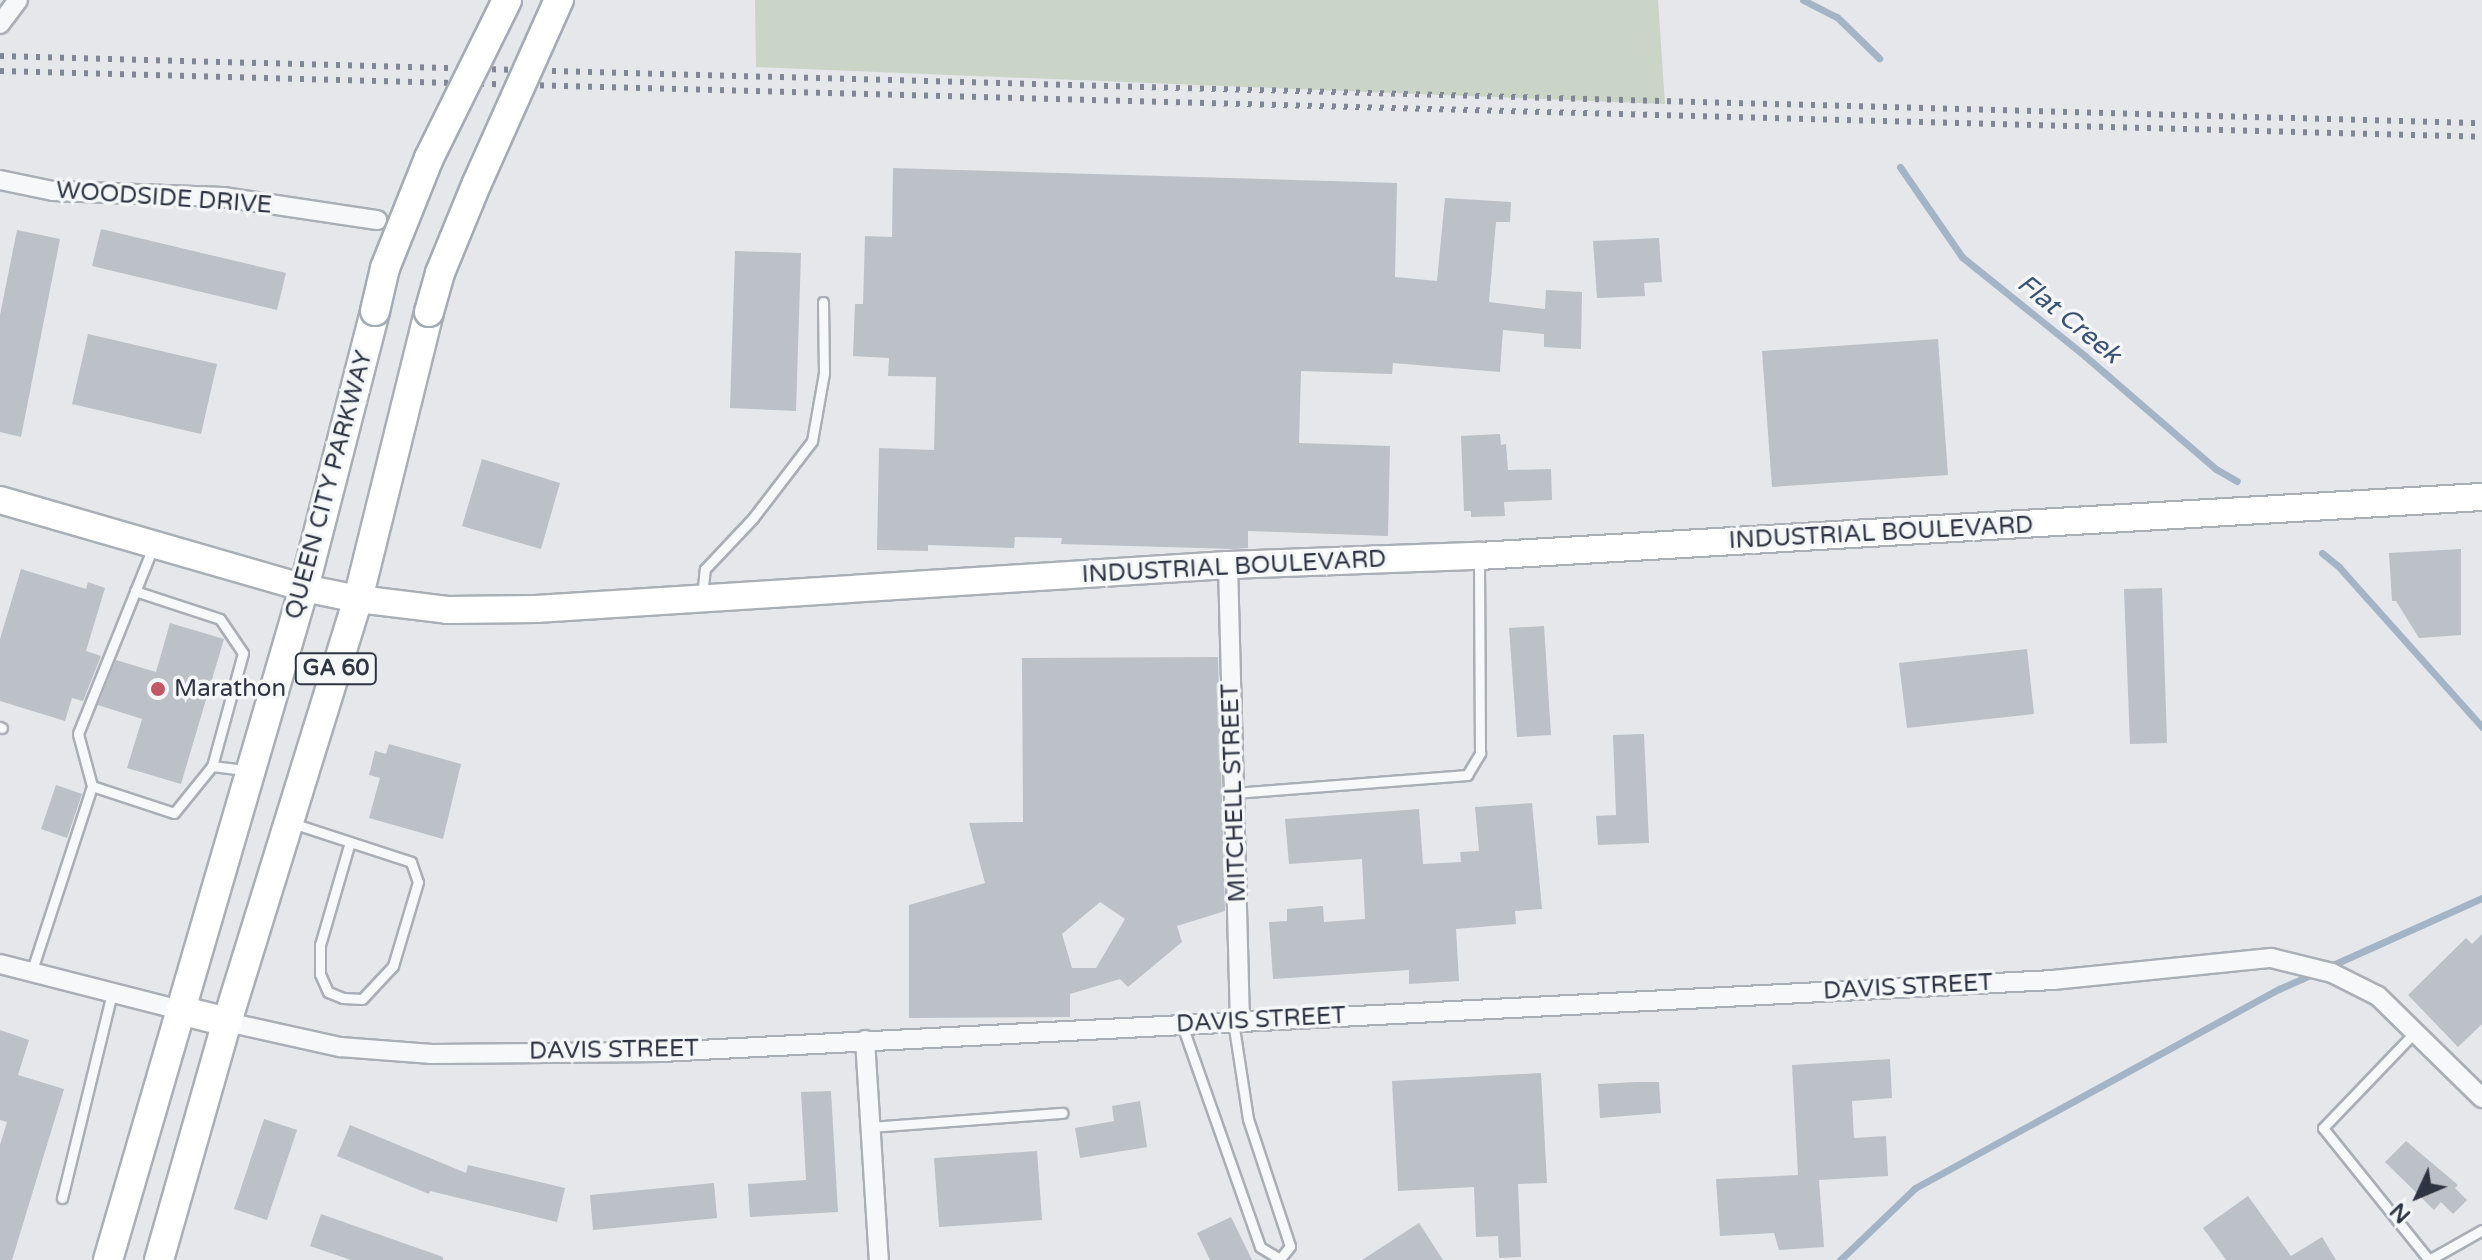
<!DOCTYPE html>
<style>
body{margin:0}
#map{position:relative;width:2482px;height:1260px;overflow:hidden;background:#e5e7eb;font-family:"Varela Round",sans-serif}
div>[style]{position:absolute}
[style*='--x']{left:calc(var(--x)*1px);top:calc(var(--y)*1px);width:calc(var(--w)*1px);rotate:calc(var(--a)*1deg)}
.green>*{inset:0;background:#cad4c7}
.stream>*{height:7px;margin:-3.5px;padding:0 3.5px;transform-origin:3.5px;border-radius:3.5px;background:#a4b4c7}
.building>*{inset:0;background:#bcc0c7}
.roads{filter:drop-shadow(2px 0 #aaaeb5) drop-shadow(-2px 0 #aaaeb5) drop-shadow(0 2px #aaaeb5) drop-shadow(0 -2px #aaaeb5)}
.lane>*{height:9px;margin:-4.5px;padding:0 4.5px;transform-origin:4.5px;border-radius:4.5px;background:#f7f8fa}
.street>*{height:18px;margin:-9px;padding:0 9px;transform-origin:9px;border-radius:9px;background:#f7f8fa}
.secondary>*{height:26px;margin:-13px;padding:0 13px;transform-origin:13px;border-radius:13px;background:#fff}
.primary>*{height:28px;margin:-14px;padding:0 14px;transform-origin:14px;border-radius:14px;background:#fff}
.rail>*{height:6px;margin-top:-3px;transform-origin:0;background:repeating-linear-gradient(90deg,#808693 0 4px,transparent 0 12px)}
.bridges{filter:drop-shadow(2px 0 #a5abb5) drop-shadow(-2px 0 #a5abb5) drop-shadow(0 2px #a5abb5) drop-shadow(0 -2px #a5abb5)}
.primary-bridge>*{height:28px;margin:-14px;padding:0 14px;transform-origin:14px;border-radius:14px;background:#fff}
.dots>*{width:22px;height:22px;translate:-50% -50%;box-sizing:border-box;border:4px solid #f4f6f8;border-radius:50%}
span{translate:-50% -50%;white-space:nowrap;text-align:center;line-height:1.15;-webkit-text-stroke:7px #f4f6f8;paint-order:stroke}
.shield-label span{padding:2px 6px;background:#f4f6f8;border:2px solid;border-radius:6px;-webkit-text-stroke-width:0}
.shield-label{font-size:22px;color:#2e3442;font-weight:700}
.street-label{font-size:24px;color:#2e3442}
.poi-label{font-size:24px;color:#2e3442}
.left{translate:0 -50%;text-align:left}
.water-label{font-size:26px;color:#3c5272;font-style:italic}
.north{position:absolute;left:2378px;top:1156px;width:80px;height:80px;-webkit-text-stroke:6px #f4f6f8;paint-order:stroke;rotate:226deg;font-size:22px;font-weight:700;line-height:32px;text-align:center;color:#2e3442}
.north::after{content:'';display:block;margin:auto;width:28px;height:36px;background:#2e3442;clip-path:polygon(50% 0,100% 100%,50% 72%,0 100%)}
</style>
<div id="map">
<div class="green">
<div style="clip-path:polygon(755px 0,1658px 0,1665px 104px,756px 67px)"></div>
</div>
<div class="stream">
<div style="--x:1803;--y:0;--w:38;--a:27"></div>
<div style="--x:1837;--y:17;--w:59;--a:44.3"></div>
<div style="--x:1900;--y:167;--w:109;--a:55.4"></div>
<div style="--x:1962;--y:257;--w:158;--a:38.8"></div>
<div style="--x:2085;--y:356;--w:173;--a:40.8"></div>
<div style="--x:2216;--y:469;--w:24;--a:30"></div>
<div style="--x:2322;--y:553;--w:22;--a:39"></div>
<div style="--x:2339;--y:567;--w:215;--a:48.2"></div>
<div style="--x:2326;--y:968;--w:171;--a:-24.2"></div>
<div style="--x:1840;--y:1260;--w:104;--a:-43.8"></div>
<div style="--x:1915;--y:1188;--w:415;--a:-28.7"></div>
<div style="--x:2279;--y:989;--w:39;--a:-24"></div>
</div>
<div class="building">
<div style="clip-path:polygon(893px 168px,1397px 183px,1395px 277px,1437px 281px,1445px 198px,1511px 202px,1510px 222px,1496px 222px,1489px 302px,1545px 309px,1546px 290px,1582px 292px,1581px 349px,1544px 347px,1544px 334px,1503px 330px,1500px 372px,1393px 363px,1392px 374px,1301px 371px,1299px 443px,1390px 446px,1388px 536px,1248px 531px,1248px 548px,1234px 549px,1061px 544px,1062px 538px,1015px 537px,1014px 548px,928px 545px,928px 551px,877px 550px,879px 448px,934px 450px,936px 377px,888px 376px,889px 358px,853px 356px,855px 304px,863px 304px,865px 236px,892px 237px)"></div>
<div style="clip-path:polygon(101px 229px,286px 273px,277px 310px,92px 266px)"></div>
<div style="clip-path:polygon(17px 230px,60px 239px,21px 437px,0 432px,0 315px)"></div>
<div style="clip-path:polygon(1659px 238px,1662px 282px,1644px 283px,1645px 296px,1597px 298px,1593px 241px)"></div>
<div style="clip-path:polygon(735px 251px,801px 253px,796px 411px,730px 408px)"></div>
<div style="clip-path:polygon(88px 334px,217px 364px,201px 434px,72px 404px)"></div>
<div style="clip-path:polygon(1938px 339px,1948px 475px,1772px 487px,1762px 351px)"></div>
<div style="clip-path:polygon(1500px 434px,1501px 445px,1506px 444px,1508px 470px,1551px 469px,1552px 500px,1504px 502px,1505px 516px,1471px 517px,1471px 511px,1464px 511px,1461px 436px)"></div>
<div style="clip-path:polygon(482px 459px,560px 483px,541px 549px,462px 526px)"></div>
<div style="clip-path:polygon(2461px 549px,2461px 635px,2419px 638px,2396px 601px,2392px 601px,2389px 553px)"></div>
<div style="clip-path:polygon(21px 569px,86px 589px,88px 582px,105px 588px,86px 651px,101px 656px,83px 701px,72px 698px,65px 721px,0 701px,0 639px)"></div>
<div style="clip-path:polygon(2162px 588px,2167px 743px,2130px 744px,2124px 589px)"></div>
<div style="clip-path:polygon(170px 623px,224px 639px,181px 784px,127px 768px,142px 719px,98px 705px,116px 660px,156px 672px)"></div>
<div style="clip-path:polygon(1544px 626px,1551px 735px,1517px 737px,1509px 628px)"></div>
<div style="clip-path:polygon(2027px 649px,2034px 714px,1907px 728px,1899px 663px)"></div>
<div style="clip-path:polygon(evenodd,1218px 657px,1225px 911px,1177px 926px,1182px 942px,1128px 987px,1120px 979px,1070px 994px,1070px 1017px,909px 1018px,909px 905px,985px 883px,969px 823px,1023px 822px,1022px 658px,1218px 657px,1100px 902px,1125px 919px,1096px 968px,1072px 968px,1062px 934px,1100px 902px)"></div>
<div style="clip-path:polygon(1644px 734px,1649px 843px,1598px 845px,1596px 816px,1616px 815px,1613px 735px)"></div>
<div style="clip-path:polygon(389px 744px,461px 764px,443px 839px,369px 818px,380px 778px,369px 775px,375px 751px,386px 754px)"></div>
<div style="clip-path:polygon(56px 785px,82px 794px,67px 838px,41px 829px)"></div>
<div style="clip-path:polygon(1532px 803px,1542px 909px,1515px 911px,1516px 924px,1456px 929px,1459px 981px,1409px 984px,1409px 970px,1273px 979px,1269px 922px,1287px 921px,1287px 909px,1323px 906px,1324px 922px,1365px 919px,1362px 859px,1289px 864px,1285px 819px,1419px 809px,1423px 864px,1461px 862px,1460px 852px,1479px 851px,1475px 807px)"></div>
<div style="clip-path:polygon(2482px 934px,2482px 1024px,2458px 1047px,2408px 995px,2466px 938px,2472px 944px)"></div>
<div style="clip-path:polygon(0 1030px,29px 1040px,18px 1075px,64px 1089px,12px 1260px,0 1260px,0 1145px,7px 1122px,0 1120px)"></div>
<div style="clip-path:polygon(1890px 1059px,1892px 1098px,1852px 1101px,1854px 1138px,1886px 1136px,1888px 1176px,1819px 1180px,1824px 1247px,1779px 1250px,1774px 1233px,1720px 1236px,1716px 1179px,1798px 1175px,1792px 1065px)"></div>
<div style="clip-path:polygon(1541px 1073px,1547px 1183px,1518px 1184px,1521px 1257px,1499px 1258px,1498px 1236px,1476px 1237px,1474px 1187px,1398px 1191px,1392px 1081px)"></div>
<div style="clip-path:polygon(1636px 1082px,1659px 1082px,1661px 1113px,1600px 1118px,1598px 1084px)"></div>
<div style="clip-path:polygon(831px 1091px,838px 1212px,750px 1217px,748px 1184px,806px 1180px,801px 1092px)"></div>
<div style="clip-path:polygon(1140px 1101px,1147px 1147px,1080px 1158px,1075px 1128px,1114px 1121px,1112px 1106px)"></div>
<div style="clip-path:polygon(264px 1119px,297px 1130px,267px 1220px,234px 1209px)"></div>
<div style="clip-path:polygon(350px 1125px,466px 1173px,468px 1165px,565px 1188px,557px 1222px,430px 1191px,429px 1194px,337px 1156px)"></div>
<div style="clip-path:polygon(2406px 1141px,2458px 1185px,2455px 1188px,2467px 1200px,2453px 1214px,2441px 1202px,2434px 1210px,2385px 1162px)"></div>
<div style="clip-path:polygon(1037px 1151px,1042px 1220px,939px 1227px,934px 1158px)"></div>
<div style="clip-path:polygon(714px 1183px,717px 1218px,593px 1230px,590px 1195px)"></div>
<div style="clip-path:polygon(2248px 1196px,2291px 1256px,2322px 1237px,2336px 1260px,2226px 1260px,2203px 1228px)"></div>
<div style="clip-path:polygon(321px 1214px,443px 1257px,443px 1260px,351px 1260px,310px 1246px)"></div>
<div style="clip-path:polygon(1231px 1217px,1252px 1260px,1210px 1260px,1197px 1233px)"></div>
<div style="clip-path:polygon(1419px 1223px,1443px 1260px,1362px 1260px)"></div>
</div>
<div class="roads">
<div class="lane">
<div style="--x:153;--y:547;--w:201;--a:111.9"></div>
<div style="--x:78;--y:734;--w:54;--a:74.9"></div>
<div style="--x:92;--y:786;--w:86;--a:18.2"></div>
<div style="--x:174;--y:813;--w:60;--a:-51"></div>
<div style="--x:212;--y:766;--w:35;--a:7"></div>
<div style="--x:135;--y:591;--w:89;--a:18.2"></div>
<div style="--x:220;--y:619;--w:41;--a:55.9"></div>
<div style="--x:243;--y:653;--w:117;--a:105.3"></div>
<div style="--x:702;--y:596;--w:27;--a:-84"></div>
<div style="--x:705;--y:569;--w:70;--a:-46.7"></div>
<div style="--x:753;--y:518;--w:97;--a:-52.5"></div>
<div style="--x:812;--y:441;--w:69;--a:-80"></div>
<div style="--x:824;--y:373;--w:71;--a:-90.8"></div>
<div style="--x:234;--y:684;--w:37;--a:11"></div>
<div style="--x:0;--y:727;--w:2;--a:27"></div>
<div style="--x:1234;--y:793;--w:234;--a:-4.4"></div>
<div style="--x:1467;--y:775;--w:26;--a:-59"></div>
<div style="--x:1480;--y:753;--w:194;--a:-90.3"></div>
<div style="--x:292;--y:823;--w:125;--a:18.1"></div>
<div style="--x:411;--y:862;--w:21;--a:71"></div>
<div style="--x:418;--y:882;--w:88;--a:106.6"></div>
<div style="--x:393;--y:966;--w:45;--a:133.2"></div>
<div style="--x:362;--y:999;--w:19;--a:-177"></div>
<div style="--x:343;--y:998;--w:16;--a:-158"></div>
<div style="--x:328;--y:992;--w:20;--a:-114"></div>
<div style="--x:320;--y:974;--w:29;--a:-90"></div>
<div style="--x:320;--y:945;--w:107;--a:-73.8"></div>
<div style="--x:31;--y:973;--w:197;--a:-71.9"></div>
<div style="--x:1182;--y:1025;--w:235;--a:70.6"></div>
<div style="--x:1260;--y:1247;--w:23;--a:31"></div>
<div style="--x:1280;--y:1259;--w:16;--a:-52"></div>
<div style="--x:1290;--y:1246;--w:134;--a:-108.3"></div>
<div style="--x:1248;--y:1119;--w:99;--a:-98.7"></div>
<div style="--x:2415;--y:1032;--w:133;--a:133.8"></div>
<div style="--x:2323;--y:1128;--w:169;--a:51.2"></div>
<div style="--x:871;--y:1127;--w:192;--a:-4.2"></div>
<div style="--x:62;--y:1198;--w:211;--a:-76.3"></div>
<div style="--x:2429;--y:1260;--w:61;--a:-29.5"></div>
</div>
<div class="street">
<div style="--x:0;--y:24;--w:30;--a:-53"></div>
<div style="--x:0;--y:180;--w:54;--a:11.7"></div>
<div style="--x:53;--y:191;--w:170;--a:2"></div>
<div style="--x:223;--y:197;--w:156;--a:8.5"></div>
<div style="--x:1228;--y:565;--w:456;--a:88.5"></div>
<div style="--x:0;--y:964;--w:186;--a:14.3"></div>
<div style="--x:227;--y:1022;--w:116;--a:12.5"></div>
<div style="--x:340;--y:1047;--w:92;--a:4.4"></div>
<div style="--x:432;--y:1054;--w:229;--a:-0.5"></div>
<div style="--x:661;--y:1052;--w:1394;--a:-2.96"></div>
<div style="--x:2053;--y:980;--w:219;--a:-5.8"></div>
<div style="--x:2271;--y:958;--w:63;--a:13.8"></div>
<div style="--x:2332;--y:973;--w:51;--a:26.6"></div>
<div style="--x:2378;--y:996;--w:146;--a:44.4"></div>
<div style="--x:865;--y:1040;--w:220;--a:86.4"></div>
</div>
<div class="secondary">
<div style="--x:0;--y:500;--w:316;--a:16.1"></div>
<div style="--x:304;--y:588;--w:55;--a:11.5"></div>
<div style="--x:358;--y:599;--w:90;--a:7"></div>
<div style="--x:447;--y:610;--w:89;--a:-0.6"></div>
<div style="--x:536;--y:609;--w:693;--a:-3.64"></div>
<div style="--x:1228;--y:565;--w:251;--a:-2.1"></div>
<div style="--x:1479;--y:556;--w:1005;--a:-3.37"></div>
</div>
<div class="primary">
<div style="--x:180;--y:1010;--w:49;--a:14.3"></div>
<div style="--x:108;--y:1260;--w:700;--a:-73.74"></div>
<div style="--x:304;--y:588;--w:286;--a:-75.6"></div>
<div style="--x:159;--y:1260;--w:248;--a:-74.1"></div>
<div style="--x:227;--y:1022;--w:443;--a:-72.8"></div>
<div style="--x:358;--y:599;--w:296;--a:-76.1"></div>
</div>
</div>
<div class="rail">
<div style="--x:0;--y:56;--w:2483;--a:1.55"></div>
<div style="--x:0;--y:71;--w:2483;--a:1.52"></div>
</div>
<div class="bridges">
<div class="primary-bridge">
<div style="--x:375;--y:311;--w:44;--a:-76.9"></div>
<div style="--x:385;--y:268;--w:118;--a:-68.2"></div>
<div style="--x:429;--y:158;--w:176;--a:-63.7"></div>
<div style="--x:429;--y:312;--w:41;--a:-74.2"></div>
<div style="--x:440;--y:273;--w:97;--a:-67.7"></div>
<div style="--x:477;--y:183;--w:201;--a:-65.9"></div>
</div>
</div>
<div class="dots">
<div style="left:158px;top:689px;background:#c25864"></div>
</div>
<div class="shield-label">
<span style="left:336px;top:669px">GA 60</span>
</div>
<div class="street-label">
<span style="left:164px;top:198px;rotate:4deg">WOODSIDE DRIVE</span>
<span style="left:329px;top:485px;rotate:-75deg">QUEEN CITY PARKWAY</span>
<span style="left:1881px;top:533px;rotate:-3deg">INDUSTRIAL BOULEVARD</span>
<span style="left:1234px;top:567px;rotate:-3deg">INDUSTRIAL BOULEVARD</span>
<span style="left:1234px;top:793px;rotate:-92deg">MITCHELL STREET</span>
<span style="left:1908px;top:987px;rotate:-3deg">DAVIS STREET</span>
<span style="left:1261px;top:1020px;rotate:-3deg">DAVIS STREET</span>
<span style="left:614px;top:1050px;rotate:-1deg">DAVIS STREET</span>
</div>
<div class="poi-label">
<span class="left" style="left:174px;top:689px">Marathon</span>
</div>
<div class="water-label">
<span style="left:2069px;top:319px;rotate:39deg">Flat Creek</span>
</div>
<div class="north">N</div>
</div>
